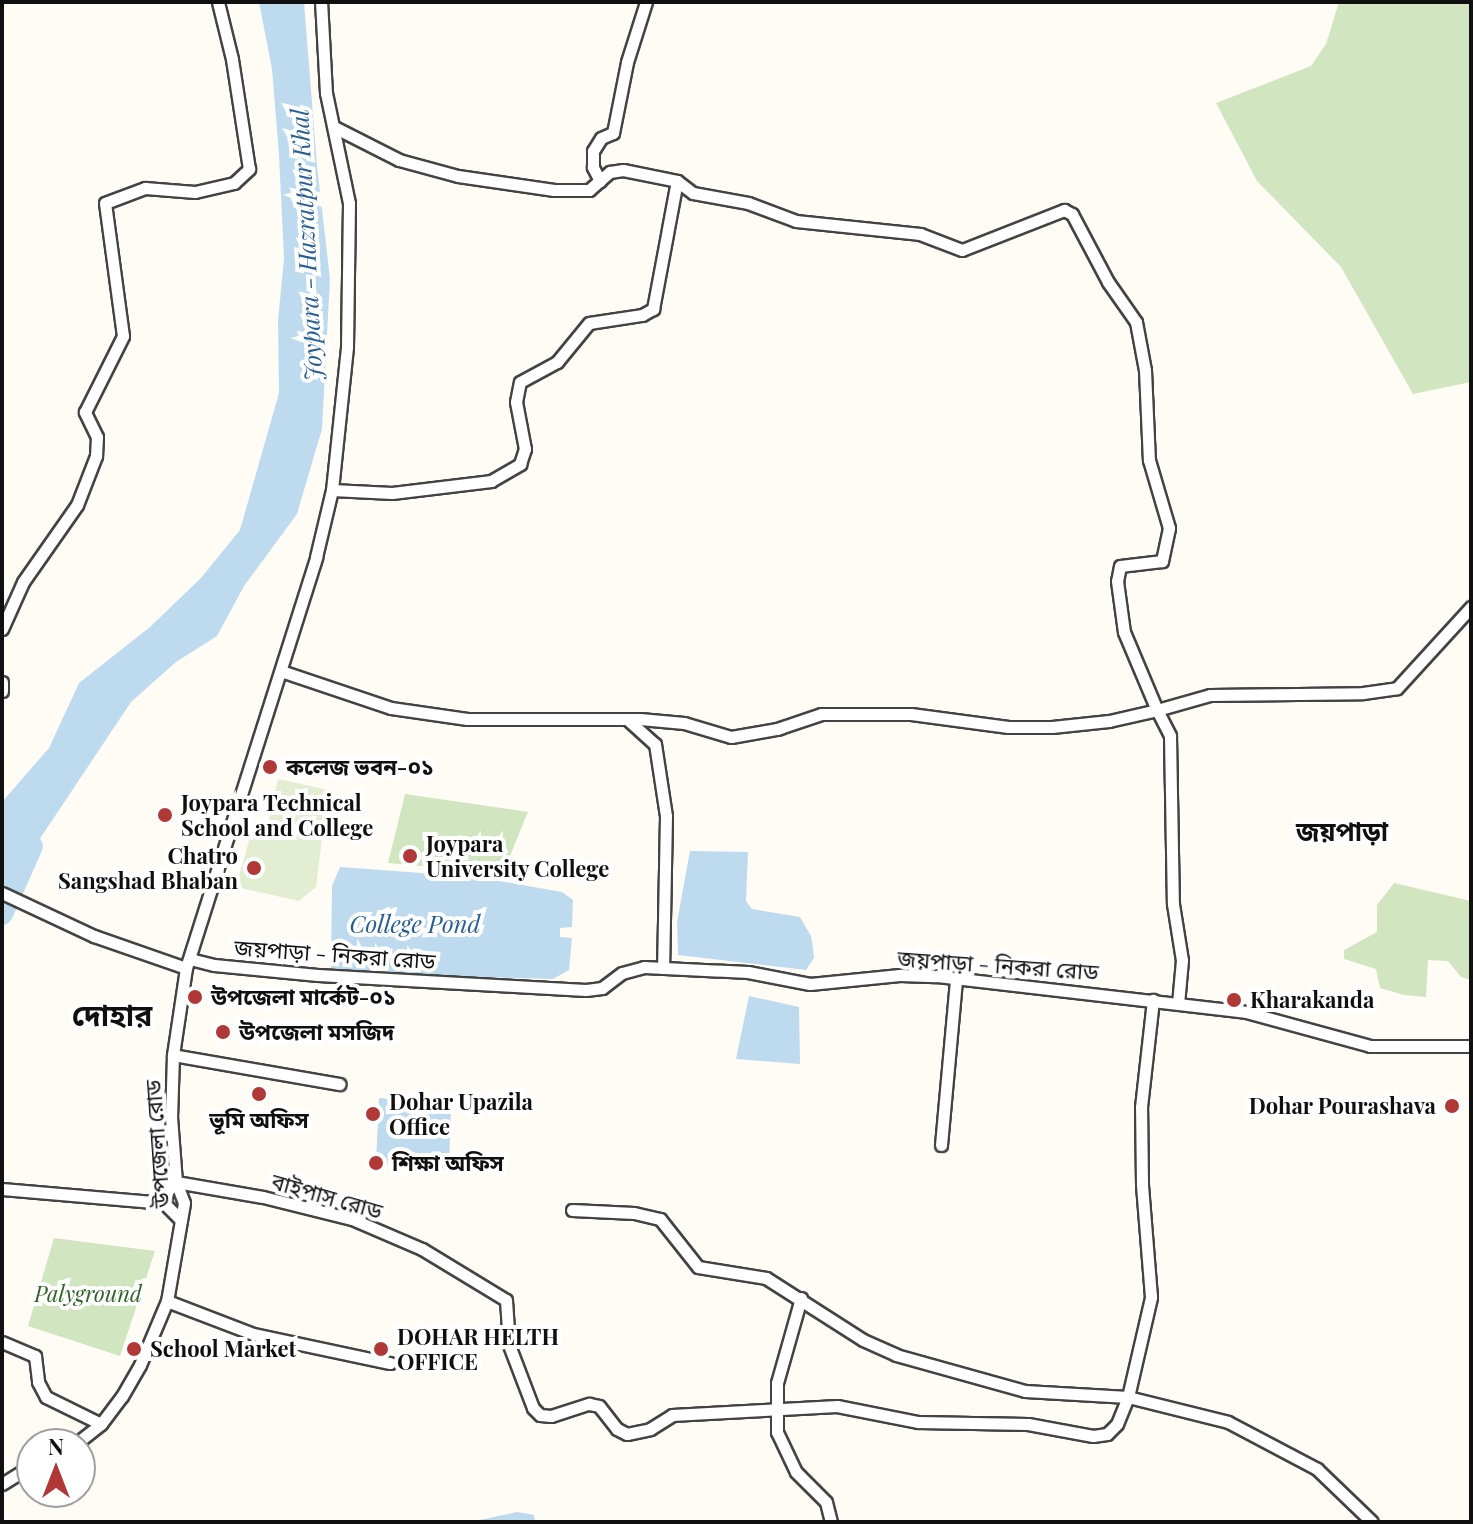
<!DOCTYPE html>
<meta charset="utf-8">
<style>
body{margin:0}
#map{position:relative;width:1473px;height:1524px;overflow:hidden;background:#fefcf4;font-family:"Playfair Display","Noto Sans Bengali",serif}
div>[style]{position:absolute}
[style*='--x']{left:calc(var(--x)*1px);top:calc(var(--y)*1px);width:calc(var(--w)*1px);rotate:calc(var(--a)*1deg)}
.green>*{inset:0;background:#d1e5c0}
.pitch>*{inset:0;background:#e2edd1}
.water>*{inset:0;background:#bedaef}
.river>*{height:22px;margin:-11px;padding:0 11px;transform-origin:11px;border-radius:11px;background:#bedaef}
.roads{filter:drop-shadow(2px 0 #434343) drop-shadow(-2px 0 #434343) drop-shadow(0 2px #434343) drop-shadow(0 -2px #434343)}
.street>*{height:11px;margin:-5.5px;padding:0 5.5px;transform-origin:5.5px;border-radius:5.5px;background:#fff}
.dots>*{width:22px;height:22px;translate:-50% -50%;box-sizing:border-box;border:4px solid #fff;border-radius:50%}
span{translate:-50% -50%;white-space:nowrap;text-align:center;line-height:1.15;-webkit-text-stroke:8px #fff;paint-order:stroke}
.poi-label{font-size:22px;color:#101010;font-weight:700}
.left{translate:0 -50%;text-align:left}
.right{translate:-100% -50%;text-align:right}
.street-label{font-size:22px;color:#101010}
.park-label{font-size:22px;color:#306127;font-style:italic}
.water-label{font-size:24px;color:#275e94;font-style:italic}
.quarter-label{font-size:26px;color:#101010;font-weight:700}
.district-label{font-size:30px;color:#101010;font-weight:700}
.frame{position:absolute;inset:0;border:4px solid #101010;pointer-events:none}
.north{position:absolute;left:16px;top:1428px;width:80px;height:80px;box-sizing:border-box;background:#fff;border:2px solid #9f9f9f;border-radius:50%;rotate:0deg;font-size:22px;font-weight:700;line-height:32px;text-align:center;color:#101010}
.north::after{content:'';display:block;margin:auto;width:28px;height:36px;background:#b03837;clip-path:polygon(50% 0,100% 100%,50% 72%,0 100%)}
</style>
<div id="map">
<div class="green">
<div style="clip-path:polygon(1339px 2px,1471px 2px,1471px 382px,1413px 394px,1341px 267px,1257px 181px,1216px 103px,1311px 66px,1326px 44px)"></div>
<div style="clip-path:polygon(405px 794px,528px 812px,503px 873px,388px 863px)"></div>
<div style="clip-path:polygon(1394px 883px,1471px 901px,1471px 980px,1461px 977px,1448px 961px,1428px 960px,1426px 997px,1404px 995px,1380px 988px,1376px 969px,1344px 959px,1344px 950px,1377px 932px,1377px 905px)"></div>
<div style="clip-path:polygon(54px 1238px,155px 1251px,120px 1356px,28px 1326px)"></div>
</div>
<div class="pitch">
<div style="clip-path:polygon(278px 779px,328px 790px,316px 887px,299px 901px,236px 887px,250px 837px,266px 833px)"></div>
</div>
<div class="water">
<div style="clip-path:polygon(259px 2px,304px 2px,317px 166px,330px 279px,322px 429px,297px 514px,244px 586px,217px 636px,176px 662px,131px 702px,19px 870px,2px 914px,2px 802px,49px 748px,79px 683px,150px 627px,201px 578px,240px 530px,279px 393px,278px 321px,284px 258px,279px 155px,272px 69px)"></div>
<div style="clip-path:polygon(690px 851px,748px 852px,746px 901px,752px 909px,800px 917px,811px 936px,813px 948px,814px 958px,806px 970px,678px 955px,677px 922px)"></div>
<div style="clip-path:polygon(340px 867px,476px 877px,562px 892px,573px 900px,572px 927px,560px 928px,560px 937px,572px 938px,569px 970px,553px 979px,388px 974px,387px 967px,370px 967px,369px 973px,331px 970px,332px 886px)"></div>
<div style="clip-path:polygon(749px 996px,799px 1007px,800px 1064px,736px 1059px)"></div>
<div style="clip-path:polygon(379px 1098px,451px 1105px,449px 1169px,376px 1163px)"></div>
<div style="clip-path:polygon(517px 1512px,534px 1515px,535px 1522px,470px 1522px)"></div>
</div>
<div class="river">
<div style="--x:2;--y:914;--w:74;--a:-66.2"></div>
</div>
<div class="roads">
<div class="street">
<div style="--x:334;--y:127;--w:73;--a:26.9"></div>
<div style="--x:399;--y:160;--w:61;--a:15.2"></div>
<div style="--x:458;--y:176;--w:97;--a:8.3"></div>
<div style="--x:554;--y:190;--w:35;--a:0"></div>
<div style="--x:589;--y:190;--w:28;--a:-41"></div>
<div style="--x:610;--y:172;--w:13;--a:-9"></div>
<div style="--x:623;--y:170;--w:55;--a:11.5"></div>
<div style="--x:677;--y:181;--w:20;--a:37"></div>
<div style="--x:693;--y:193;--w:56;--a:10.3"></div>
<div style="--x:748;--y:203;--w:51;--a:20.6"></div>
<div style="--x:796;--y:221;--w:125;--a:6"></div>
<div style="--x:920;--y:234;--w:45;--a:20.9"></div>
<div style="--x:962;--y:250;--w:110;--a:-21.4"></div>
<div style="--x:1064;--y:210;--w:9;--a:27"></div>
<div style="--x:1072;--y:214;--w:77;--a:62.1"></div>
<div style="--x:1108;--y:282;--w:49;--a:55"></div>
<div style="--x:1136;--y:322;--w:49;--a:79.4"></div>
<div style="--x:1145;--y:370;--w:90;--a:87.5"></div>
<div style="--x:1149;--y:460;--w:71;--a:73.6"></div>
<div style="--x:1169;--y:528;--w:34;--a:102"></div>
<div style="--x:1162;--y:561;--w:42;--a:173.2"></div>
<div style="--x:1120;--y:566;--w:15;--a:101"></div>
<div style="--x:1117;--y:581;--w:51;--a:82.2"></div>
<div style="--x:1124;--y:632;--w:85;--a:67.1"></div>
<div style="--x:1157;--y:710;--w:55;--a:-15.8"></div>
<div style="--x:1210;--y:695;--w:153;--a:-0.7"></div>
<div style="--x:1363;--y:693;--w:34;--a:-8"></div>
<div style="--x:1397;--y:688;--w:110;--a:-47.6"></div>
<div style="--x:600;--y:181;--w:16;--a:-117"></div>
<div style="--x:593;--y:167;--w:16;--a:-90"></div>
<div style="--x:593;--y:151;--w:15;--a:-58"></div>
<div style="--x:601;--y:138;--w:13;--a:-23"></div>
<div style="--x:613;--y:133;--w:72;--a:-78.8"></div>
<div style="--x:627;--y:62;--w:63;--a:-72.4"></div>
<div style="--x:332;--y:490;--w:60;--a:2.9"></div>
<div style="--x:392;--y:493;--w:100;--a:-6.9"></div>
<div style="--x:491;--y:481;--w:34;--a:-30"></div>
<div style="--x:520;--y:464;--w:16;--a:-72"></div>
<div style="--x:525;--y:449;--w:48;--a:-100.8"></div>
<div style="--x:516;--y:402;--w:20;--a:-79"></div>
<div style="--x:520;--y:382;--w:42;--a:-28.4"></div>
<div style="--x:557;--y:362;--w:50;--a:-50.6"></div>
<div style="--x:589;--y:323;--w:54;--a:-8.6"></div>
<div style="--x:642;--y:315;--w:13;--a:-29"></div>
<div style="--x:653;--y:309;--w:130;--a:-79.4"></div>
<div style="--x:2;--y:629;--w:51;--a:-65.9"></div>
<div style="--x:23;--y:582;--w:94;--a:-55"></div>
<div style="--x:77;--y:505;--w:53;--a:-68.8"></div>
<div style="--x:96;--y:456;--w:19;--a:-87"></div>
<div style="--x:97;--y:437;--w:28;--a:-116"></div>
<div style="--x:85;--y:412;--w:85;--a:-63.4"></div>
<div style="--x:123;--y:336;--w:134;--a:-97.7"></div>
<div style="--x:105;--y:203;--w:43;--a:-20.6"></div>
<div style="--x:145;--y:188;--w:50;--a:4.6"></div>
<div style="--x:195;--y:192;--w:40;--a:-13"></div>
<div style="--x:234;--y:183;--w:21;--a:-43"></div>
<div style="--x:249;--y:169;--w:111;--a:-98.8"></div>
<div style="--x:232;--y:59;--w:59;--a:-103.8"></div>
<div style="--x:281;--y:671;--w:116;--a:18.6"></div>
<div style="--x:391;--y:708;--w:77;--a:8.2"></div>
<div style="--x:467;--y:719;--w:173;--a:0"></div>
<div style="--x:640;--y:719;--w:44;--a:5.2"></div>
<div style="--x:684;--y:723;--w:49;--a:16.6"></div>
<div style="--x:731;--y:737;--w:47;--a:-9.9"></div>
<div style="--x:777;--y:729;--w:46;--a:-18.8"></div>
<div style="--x:821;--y:714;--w:90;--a:0"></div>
<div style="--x:911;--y:714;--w:98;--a:7.6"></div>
<div style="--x:1008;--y:727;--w:44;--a:0"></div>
<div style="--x:1052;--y:727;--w:57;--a:-6"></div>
<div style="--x:1109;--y:721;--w:49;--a:-12.9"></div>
<div style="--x:1157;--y:710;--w:29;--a:63"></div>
<div style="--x:1170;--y:736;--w:168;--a:89"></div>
<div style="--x:1173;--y:904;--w:57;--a:80.9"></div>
<div style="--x:1182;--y:960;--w:44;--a:95.2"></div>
<div style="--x:2;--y:682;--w:9;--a:90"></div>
<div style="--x:628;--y:720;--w:36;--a:42"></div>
<div style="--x:655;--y:744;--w:73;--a:81.3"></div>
<div style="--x:666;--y:816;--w:152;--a:91.1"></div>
<div style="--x:2;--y:893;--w:102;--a:25.1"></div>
<div style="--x:94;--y:936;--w:97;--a:19.2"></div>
<div style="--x:186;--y:968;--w:88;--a:98.5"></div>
<div style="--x:173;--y:1055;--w:62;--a:91.8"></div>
<div style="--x:171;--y:1117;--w:65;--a:85.6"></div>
<div style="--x:176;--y:1182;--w:22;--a:69"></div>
<div style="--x:184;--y:1203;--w:99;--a:99.8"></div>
<div style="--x:167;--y:1301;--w:69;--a:112.9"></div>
<div style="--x:140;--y:1365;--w:36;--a:120"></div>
<div style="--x:122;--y:1396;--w:35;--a:127"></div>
<div style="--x:101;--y:1424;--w:33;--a:142"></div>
<div style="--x:190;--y:959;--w:25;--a:14"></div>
<div style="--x:214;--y:965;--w:104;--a:5.5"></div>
<div style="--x:318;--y:975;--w:268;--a:3.2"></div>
<div style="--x:586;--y:990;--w:16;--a:-7"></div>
<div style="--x:602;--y:988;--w:25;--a:-37"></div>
<div style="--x:622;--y:973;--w:23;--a:-15"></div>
<div style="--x:644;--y:967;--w:104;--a:2.8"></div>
<div style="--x:748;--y:972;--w:63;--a:11"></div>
<div style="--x:810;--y:984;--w:90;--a:-5.7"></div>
<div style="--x:900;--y:975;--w:36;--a:2"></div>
<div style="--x:936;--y:976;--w:312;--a:6.6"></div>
<div style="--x:1246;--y:1012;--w:129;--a:15.3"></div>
<div style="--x:1370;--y:1046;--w:101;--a:0"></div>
<div style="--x:186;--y:968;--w:431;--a:-72.4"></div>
<div style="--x:316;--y:557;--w:69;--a:-76.6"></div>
<div style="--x:332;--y:490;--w:144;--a:-84"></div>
<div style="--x:347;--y:347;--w:144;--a:-89.2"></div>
<div style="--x:349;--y:203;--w:112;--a:-101.8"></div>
<div style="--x:326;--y:93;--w:91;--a:-93.1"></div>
<div style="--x:173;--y:1055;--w:169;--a:9.9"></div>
<div style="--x:941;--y:1145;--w:167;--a:-84.8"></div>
<div style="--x:2;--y:1189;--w:163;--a:4.9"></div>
<div style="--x:572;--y:1210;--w:62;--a:2.8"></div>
<div style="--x:634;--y:1213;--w:27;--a:13"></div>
<div style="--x:660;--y:1219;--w:61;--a:51.6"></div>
<div style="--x:698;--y:1267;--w:69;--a:9.2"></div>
<div style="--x:766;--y:1278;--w:115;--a:32.6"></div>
<div style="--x:863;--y:1340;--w:36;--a:24"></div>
<div style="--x:896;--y:1355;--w:134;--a:15.6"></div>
<div style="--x:1025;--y:1391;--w:103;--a:3.3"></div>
<div style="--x:1128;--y:1397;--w:103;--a:14"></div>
<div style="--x:1228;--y:1422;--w:101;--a:27.8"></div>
<div style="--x:1317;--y:1469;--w:76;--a:43.9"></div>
<div style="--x:181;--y:1220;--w:24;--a:-135"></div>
<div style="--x:164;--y:1203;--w:14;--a:-73"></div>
<div style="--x:168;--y:1190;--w:11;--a:-45"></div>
<div style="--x:176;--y:1182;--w:88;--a:9.8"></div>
<div style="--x:263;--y:1197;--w:92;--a:13.9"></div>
<div style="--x:352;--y:1219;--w:76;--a:23.2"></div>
<div style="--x:422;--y:1249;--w:98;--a:31.3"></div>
<div style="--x:506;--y:1300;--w:45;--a:86.2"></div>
<div style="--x:509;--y:1345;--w:67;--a:69.1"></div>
<div style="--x:533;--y:1408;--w:10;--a:45"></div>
<div style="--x:540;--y:1415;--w:11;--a:5"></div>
<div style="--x:551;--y:1416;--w:40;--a:-18"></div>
<div style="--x:589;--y:1404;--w:10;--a:11"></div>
<div style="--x:599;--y:1406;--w:29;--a:52"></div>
<div style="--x:617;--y:1429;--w:11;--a:27"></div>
<div style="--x:627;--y:1434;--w:24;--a:-12"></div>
<div style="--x:650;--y:1429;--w:26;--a:-32"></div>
<div style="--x:672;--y:1415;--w:165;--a:-3.1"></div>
<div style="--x:837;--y:1406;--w:83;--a:11.2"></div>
<div style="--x:918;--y:1422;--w:110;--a:1"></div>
<div style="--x:1028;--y:1424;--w:66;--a:10.5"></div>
<div style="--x:1093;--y:1436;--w:14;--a:-8"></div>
<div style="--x:1107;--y:1434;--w:14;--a:-45"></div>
<div style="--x:1117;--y:1424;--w:29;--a:-68"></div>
<div style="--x:1128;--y:1397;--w:103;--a:-77"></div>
<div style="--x:1151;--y:1297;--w:113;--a:-94.6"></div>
<div style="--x:1142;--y:1184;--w:77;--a:-90.7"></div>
<div style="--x:1141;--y:1107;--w:108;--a:-83.6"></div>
<div style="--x:801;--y:1298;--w:88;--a:105.8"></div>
<div style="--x:777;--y:1383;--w:49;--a:90"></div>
<div style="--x:777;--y:1432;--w:44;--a:64.6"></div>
<div style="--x:796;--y:1472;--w:42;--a:45"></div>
<div style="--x:826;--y:1502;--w:21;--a:76"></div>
<div style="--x:167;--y:1301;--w:92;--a:21"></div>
<div style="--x:253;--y:1334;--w:140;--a:12"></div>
<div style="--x:2;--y:1342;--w:36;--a:23"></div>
<div style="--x:35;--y:1356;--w:26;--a:83"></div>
<div style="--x:38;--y:1382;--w:17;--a:62"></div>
<div style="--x:46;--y:1397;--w:61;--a:26.1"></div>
<div style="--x:2;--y:1484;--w:36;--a:-32"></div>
</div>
</div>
<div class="dots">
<div style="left:270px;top:767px;background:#b03837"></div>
<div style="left:165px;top:815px;background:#b03837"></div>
<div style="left:410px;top:856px;background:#b03837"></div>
<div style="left:254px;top:868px;background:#b03837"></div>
<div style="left:195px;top:997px;background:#b03837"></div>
<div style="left:1234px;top:1000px;background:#b03837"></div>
<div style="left:223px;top:1032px;background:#b03837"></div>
<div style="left:259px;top:1094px;background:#b03837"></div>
<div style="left:1452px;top:1106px;background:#b03837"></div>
<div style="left:373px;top:1114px;background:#b03837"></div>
<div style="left:376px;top:1163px;background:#b03837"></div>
<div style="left:134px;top:1349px;background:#b03837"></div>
<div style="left:381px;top:1349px;background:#b03837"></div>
</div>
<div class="poi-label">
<span class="left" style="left:286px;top:767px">কলেজ ভবন-০১</span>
<span class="left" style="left:181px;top:815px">Joypara Technical<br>School and College</span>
<span class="left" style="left:426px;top:856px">Joypara<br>University College</span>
<span class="right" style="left:238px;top:868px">Chatro<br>Sangshad Bhaban</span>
<span class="left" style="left:211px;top:997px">উপজেলা মার্কেট-০১</span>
<span class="left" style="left:1250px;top:1000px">Kharakanda</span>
<span class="left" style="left:239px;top:1032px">উপজেলা মসজিদ</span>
<span class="left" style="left:389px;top:1114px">Dohar Upazila<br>Office</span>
<span class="right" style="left:1436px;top:1106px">Dohar Pourashava</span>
<span style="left:259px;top:1120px">ভূমি অফিস</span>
<span class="left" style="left:392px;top:1163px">শিক্ষা অফিস</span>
<span class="left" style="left:397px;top:1349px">DOHAR HELTH<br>OFFICE</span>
<span class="left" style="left:150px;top:1349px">School Market</span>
</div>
<div class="street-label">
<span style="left:335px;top:954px;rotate:4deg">জয়পাড়া - নিকরা রোড</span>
<span style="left:998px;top:965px;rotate:4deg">জয়পাড়া - নিকরা রোড</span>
<span style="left:157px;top:1144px;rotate:-94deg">উপজেলা রোড</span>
<span style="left:327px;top:1196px;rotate:16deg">বাইপাস রোড</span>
</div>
<div class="park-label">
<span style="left:88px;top:1294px">Palyground</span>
</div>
<div class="water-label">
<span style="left:306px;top:245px;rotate:-93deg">Joypara - Hazratpur Khal</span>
<span style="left:415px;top:924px">College Pond</span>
</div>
<div class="quarter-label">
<span style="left:1342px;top:831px">জয়পাড়া</span>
</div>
<div class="district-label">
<span style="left:112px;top:1014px">দোহার</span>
</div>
<div class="frame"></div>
<div class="north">N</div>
</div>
